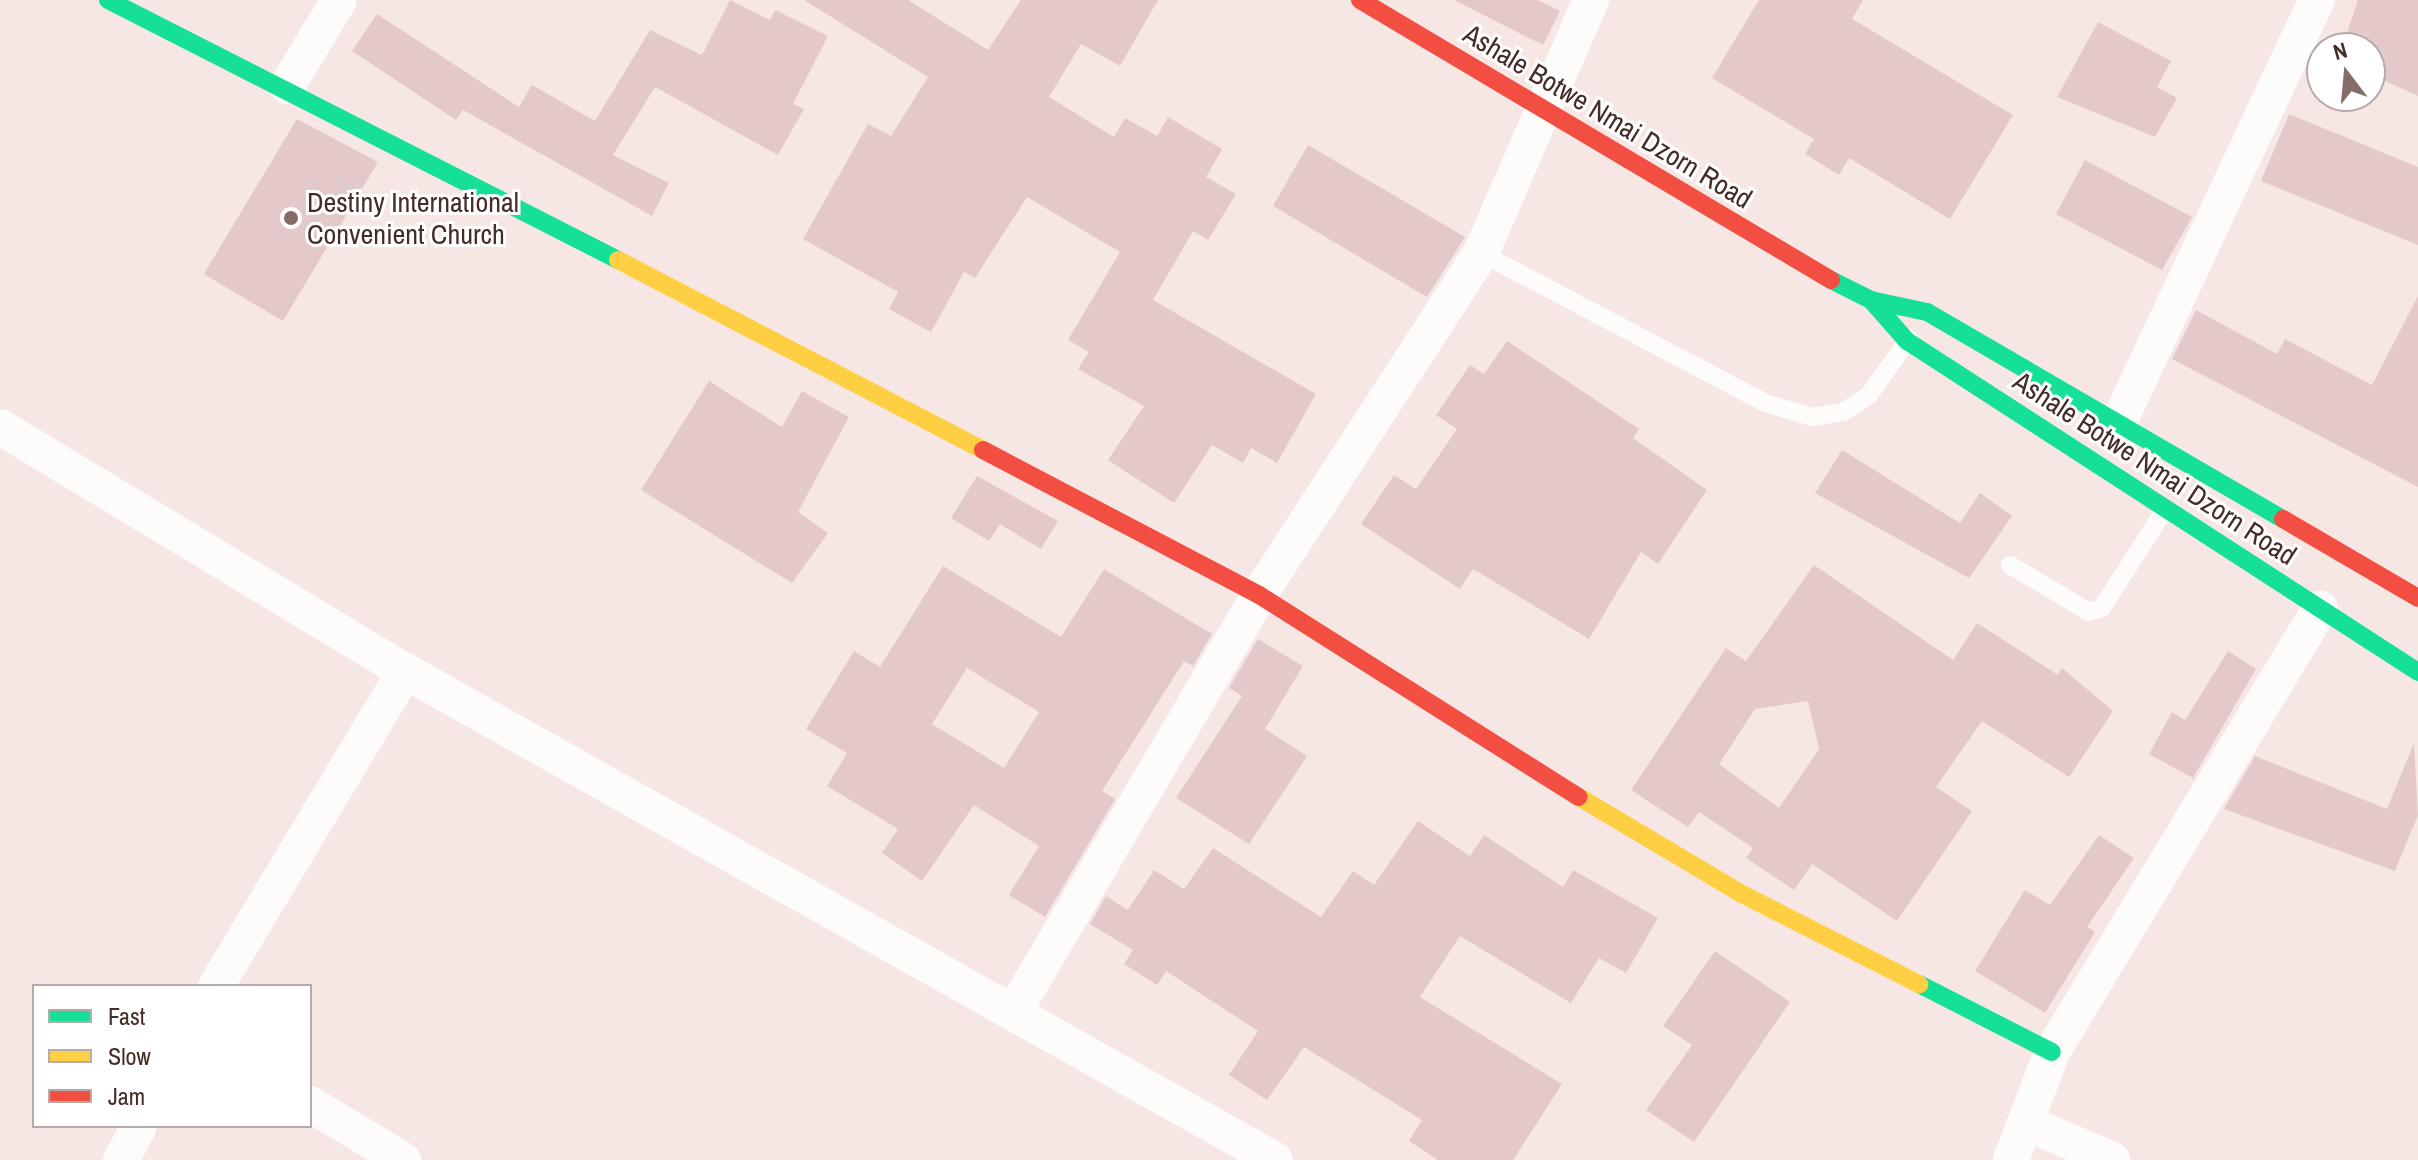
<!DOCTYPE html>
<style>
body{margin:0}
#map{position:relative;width:2418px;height:1160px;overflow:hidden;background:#f6e7e4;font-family:"Archivo Narrow",sans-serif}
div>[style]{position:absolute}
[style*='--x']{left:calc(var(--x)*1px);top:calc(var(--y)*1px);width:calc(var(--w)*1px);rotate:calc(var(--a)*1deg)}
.building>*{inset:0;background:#e4c9ca}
.lane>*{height:18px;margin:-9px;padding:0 9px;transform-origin:9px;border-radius:9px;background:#fefbfb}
.street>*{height:36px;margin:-18px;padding:0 18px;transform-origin:18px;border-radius:18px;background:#fefbfb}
.fast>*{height:18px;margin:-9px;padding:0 9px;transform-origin:9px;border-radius:9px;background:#16e098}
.slow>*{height:18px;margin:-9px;padding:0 9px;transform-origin:9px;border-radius:9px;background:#ffcf43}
.jam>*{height:18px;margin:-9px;padding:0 9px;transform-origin:9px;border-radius:9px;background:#f24e42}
.dots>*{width:22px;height:22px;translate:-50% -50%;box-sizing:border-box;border:4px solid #fff;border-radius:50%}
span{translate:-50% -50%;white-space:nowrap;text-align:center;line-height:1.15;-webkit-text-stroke:6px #fff;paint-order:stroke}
.street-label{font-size:28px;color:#462c27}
.poi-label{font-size:28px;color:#462c27}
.left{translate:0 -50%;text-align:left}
.legend{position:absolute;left:32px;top:984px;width:280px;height:144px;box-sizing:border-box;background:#fff;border:2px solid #b5aba9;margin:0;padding:10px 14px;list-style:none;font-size:24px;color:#462c27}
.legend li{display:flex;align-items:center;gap:16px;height:40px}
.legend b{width:40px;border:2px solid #b5aba9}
.north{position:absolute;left:2306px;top:32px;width:80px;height:80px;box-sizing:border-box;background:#fff;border:2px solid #b5aba9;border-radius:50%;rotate:344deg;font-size:22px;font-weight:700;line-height:32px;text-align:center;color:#462c27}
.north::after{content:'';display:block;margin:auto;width:28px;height:36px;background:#846d69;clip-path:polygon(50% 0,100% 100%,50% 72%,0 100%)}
</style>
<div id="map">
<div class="building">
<div style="clip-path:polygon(730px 0,770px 20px,775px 10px,828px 36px,793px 104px,804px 109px,778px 155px,655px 87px,613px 155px,669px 183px,652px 216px,463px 110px,456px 120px,352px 51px,377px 14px,519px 107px,532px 85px,595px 121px,650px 30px,702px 55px)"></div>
<div style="clip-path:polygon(804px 0,908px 0,988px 50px,1021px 0,1158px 0,1120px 66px,1081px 44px,1049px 97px,1114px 137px,1125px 118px,1157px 136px,1168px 117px,1222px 149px,1206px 177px,1236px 194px,1208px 240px,1193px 231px,1153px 300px,1316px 394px,1277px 463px,1251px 448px,1243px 463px,1212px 445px,1174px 503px,1108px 460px,1144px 406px,1078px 369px,1089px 352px,1068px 340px,1120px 252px,1027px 197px,975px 278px,964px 272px,931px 332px,889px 309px,898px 292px,803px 239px,868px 124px,891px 136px,928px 77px)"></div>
<div style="clip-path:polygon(1454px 0,1538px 0,1560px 11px,1543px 45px)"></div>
<div style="clip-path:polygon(1759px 0,1863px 0,1852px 19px,2013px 115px,1950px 219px,1849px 158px,1839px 175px,1805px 154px,1814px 139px,1712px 78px)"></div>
<div style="clip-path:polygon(2358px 0,2418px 0,2418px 96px,2370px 74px,2370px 48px,2342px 48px)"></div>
<div style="clip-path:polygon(2098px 22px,2171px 61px,2157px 87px,2177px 98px,2155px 137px,2057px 97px)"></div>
<div style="clip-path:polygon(2289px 114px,2418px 167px,2418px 245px,2261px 181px)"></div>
<div style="clip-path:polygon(297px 119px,378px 162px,283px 321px,204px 274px)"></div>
<div style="clip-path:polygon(1308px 145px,1465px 237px,1427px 297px,1273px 206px)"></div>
<div style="clip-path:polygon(2085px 160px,2192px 217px,2162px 270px,2056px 214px)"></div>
<div style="clip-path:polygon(2418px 296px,2418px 487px,2172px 359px,2196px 310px,2277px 354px,2285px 339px,2372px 385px)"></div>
<div style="clip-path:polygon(1507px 341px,1639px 429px,1633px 438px,1707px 490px,1658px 564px,1641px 552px,1589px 639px,1473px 569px,1460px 589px,1361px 524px,1394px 475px,1416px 489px,1457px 429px,1436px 415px,1470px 365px,1484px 374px)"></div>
<div style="clip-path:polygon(709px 381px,782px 427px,802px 391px,849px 417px,798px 512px,828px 533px,792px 583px,641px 490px)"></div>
<div style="clip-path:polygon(1842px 450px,1960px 523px,1980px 493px,2012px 516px,1969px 578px,1815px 493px)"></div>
<div style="clip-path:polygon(977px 476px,1058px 521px,1041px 549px,1000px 524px,989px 541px,951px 518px)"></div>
<div style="clip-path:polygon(evenodd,1814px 565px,1953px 660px,1977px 623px,2058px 675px,2062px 668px,2113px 711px,2069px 777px,1982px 721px,1936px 787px,1972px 811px,1897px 921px,1812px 864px,1794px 890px,1746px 858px,1753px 848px,1699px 812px,1688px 827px,1631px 790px,1726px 648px,1746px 661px,1814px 565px,1808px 701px,1819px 749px,1779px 808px,1719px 764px,1755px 709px,1808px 701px)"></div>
<div style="clip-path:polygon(evenodd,943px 566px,1061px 637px,1104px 569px,1212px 634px,1193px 666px,1184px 661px,1102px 791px,1115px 799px,1045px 917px,1009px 895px,1039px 846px,974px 805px,922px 881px,882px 853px,898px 829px,827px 786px,847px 753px,806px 729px,854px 651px,880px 667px,943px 566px,967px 668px,1039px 712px,1004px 768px,932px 724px,967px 668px)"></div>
<div style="clip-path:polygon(1258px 639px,1303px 666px,1265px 729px,1307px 756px,1249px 844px,1176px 798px,1242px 696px,1229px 688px)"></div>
<div style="clip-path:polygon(2228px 651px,2256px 669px,2193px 778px,2149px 754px,2172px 712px,2185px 720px)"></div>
<div style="clip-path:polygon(2414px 743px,2418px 815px,2395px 871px,2224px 809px,2255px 756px,2387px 809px)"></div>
<div style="clip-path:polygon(1418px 821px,1470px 856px,1484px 835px,1563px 887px,1573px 870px,1658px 918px,1626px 973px,1599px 958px,1571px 1003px,1460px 936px,1420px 997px,1562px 1084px,1513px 1160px,1438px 1160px,1409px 1141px,1422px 1120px,1304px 1047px,1267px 1100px,1229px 1075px,1258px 1031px,1166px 971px,1157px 985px,1124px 964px,1133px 950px,1090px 924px,1106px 896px,1128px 910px,1154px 870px,1184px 889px,1213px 848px,1321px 917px,1353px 871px,1374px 885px)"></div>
<div style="clip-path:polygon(2099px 835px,2134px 858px,2087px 927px,2095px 932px,2045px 1013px,1975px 971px,2025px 890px,2050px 905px)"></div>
<div style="clip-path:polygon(1715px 951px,1790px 1002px,1694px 1142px,1646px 1110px,1692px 1045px,1663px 1026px)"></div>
</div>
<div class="lane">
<div style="--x:1481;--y:253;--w:321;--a:27.8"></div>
<div style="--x:1765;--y:403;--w:49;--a:16.6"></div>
<div style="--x:1812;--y:417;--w:31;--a:-9"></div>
<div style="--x:1843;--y:412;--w:31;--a:-33"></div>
<div style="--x:1869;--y:395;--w:69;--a:-54.5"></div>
<div style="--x:2010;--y:565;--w:92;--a:30.7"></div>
<div style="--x:2089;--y:612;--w:14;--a:-17"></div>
<div style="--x:2102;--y:608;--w:117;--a:-57.5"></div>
</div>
<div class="street">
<div style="--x:287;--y:86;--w:100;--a:-58.8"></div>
<div style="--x:2119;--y:422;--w:466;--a:-64.9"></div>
<div style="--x:0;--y:427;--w:473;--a:31.1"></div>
<div style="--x:405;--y:671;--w:998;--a:29.34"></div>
<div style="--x:216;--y:986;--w:367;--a:-59"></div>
<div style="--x:1016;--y:1008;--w:479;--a:-59.5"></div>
<div style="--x:1259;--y:595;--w:408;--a:-57"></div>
<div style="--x:1481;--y:253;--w:276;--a:-66.5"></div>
<div style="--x:310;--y:1104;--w:109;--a:31.1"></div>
<div style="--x:2027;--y:1123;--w:93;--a:23.5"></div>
<div style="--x:121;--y:1160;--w:38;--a:-62"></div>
<div style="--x:2011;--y:1160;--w:116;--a:-69.2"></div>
<div style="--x:2052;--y:1052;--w:518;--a:-58.83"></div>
</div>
<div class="fast">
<div style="--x:108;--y:0;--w:572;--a:27.01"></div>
<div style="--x:1831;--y:280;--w:45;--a:26.6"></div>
<div style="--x:1871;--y:300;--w:57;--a:12.1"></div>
<div style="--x:1927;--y:312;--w:412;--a:30.2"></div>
<div style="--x:1871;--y:300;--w:55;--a:48.7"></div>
<div style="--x:1907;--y:341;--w:609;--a:32.93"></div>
<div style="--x:1919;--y:984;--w:149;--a:27.1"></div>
</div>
<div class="slow">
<div style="--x:618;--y:260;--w:411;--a:27.5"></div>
<div style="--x:1579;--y:797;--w:190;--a:30.8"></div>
<div style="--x:1742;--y:894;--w:199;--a:27"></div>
</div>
<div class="jam">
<div style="--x:1360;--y:0;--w:548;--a:30.73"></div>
<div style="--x:983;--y:450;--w:312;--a:27.7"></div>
<div style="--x:1259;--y:595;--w:378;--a:32.3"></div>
<div style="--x:2283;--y:519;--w:156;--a:30.3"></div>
</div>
<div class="dots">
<div style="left:291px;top:218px;background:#846d69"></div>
</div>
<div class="street-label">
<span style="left:1608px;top:116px;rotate:31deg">Ashale Botwe Nmai Dzorn Road</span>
<span style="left:2155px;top:468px;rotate:33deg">Ashale Botwe Nmai Dzorn Road</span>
</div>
<div class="poi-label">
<span class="left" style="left:307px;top:218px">Destiny International<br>Convenient Church</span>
</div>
<ul class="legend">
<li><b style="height:10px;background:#16e098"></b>Fast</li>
<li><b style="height:10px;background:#ffcf43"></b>Slow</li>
<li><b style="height:10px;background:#f24e42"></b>Jam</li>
</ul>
<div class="north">N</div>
</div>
